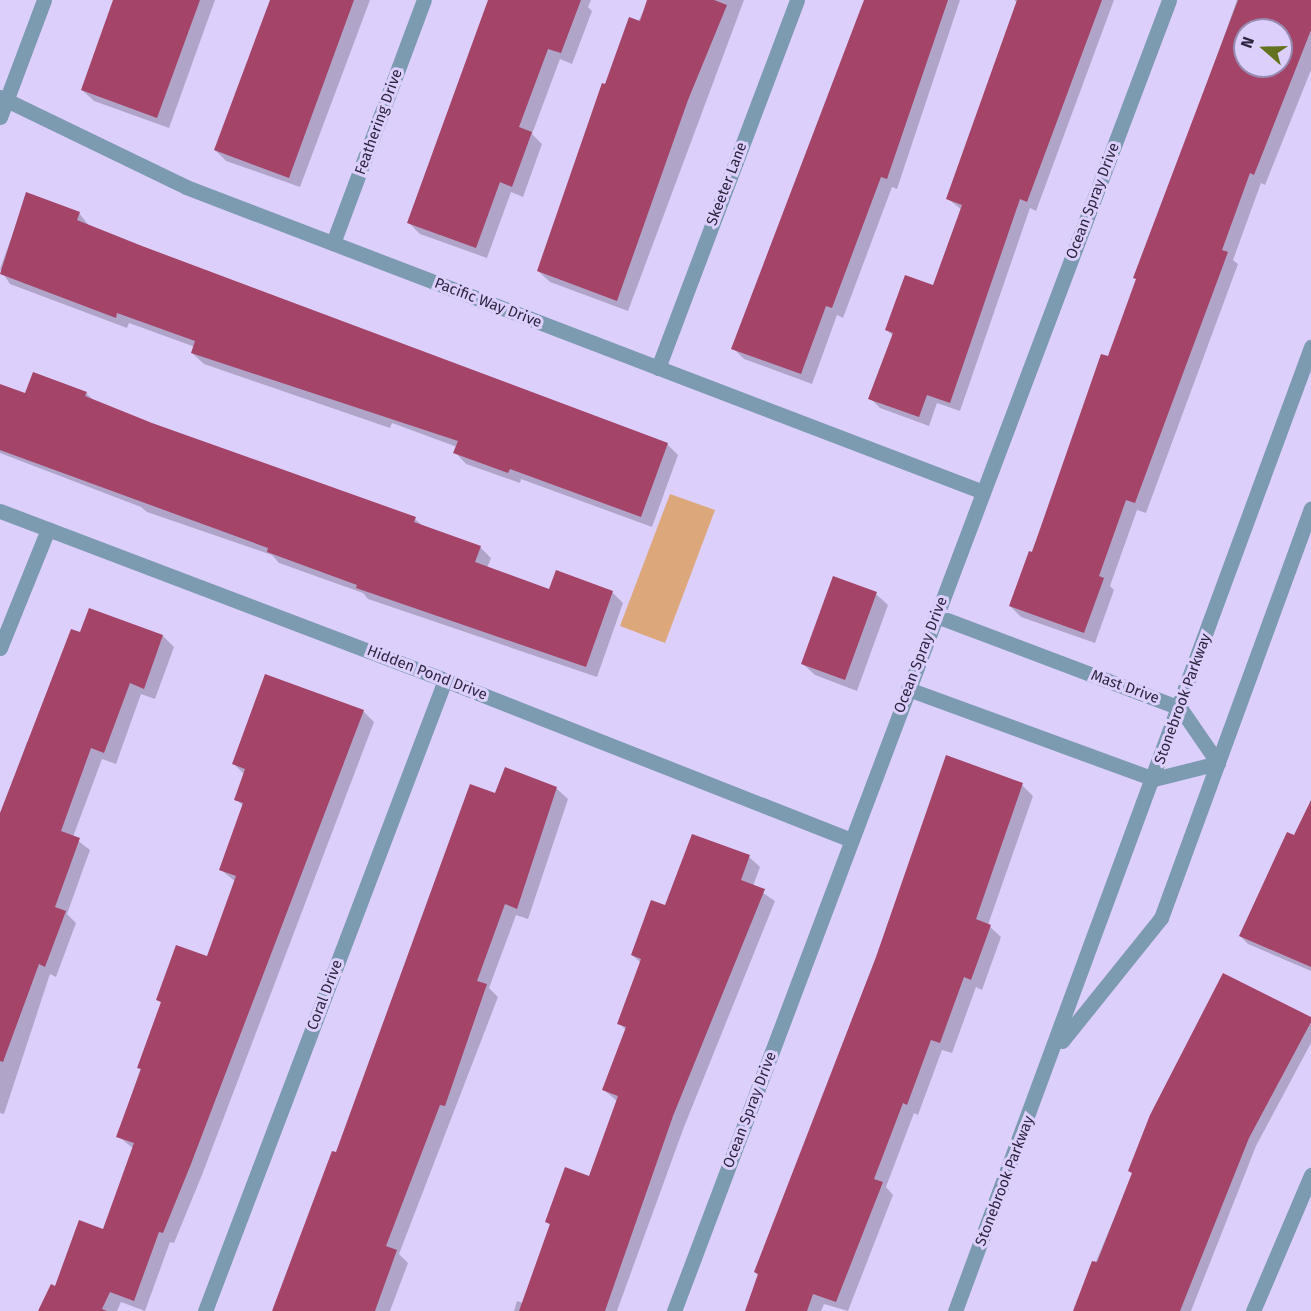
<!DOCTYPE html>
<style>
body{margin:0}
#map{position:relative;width:1311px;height:1311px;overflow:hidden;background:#ddcffc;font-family:"Fira Sans",sans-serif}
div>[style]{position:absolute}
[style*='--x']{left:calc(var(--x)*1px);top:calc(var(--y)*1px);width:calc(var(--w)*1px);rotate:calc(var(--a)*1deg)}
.green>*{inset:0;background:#dda77c}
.shadow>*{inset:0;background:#0003}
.building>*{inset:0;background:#a44468}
.minor>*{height:15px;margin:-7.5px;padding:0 7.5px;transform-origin:7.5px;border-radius:7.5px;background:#7c9ab0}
.tertiary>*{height:15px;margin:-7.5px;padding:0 7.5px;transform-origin:7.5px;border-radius:7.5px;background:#7c9ab0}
span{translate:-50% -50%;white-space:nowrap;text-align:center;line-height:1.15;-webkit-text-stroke:6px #ddcffc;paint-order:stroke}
.street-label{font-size:15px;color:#2e2541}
.north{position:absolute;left:1233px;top:18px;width:60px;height:60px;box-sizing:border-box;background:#ddcffc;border:2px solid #978bb1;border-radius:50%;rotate:290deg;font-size:16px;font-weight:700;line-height:24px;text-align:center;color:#2e2541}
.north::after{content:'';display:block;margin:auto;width:21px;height:27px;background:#63721f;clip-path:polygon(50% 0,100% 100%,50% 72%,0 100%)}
</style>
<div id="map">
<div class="green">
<div style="clip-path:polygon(670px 494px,715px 510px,665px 643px,620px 626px)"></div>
</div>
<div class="shadow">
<div style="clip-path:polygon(116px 0,215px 0,169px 128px,94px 101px,82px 90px)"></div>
<div style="clip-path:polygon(273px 0,370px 0,300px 187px,226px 161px,215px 150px)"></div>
<div style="clip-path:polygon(492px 0,591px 0,588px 7px,592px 11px,572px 64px,560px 59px,532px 134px,542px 144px,523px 197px,511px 192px,487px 258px,420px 234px,409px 223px)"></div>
<div style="clip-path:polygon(649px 0,744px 0,628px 311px,550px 282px,538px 271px,606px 86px)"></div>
<div style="clip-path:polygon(866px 0,960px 0,897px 189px,892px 187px,843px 318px,837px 315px,812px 384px,744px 359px,733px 348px)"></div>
<div style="clip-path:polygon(1014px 0,1114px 0,1036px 211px,1030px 208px,960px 411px,937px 403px,929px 426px,880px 408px,870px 398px,893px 336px,887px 330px,934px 287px,962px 210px,948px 199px,1018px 3px)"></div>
<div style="clip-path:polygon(evenodd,1237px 0,1311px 0,1311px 70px,1265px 185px,1261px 183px,1233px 260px,1238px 264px,1146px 513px,1137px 510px,1110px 586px,1114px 590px,1095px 643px,1021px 617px,1010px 606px,1109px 358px,1237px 0,1245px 30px,1281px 30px,1281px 66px,1245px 66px,1245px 30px)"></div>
<div style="clip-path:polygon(27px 194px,79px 213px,90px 227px,667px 444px,678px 455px,652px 527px,521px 479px,520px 483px,466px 464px,455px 452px,457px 447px,392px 423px,390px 428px,204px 364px,192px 353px,195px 347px,129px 323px,127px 328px,10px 284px,0 269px)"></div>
<div style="clip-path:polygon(0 386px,26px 395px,86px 393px,94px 401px,151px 424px,415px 519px,423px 526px,480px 547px,491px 558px,487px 568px,550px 591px,612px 592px,623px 603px,597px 677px,368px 599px,363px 593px,279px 563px,272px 555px,147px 512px,141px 507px,0 453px)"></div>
<div style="clip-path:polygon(876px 594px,888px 605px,857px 691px,815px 675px,803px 664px)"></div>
<div style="clip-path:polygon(81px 634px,163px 636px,174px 647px,155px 699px,141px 694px,116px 764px,102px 759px,73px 837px,90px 850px,67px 914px,76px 923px,56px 977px,50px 974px,4px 1114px,0 1113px,0 819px,27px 742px,31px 743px)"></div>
<div style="clip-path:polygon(363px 711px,374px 722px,202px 1175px,174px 1243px,170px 1242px,145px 1311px,121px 1302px,117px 1311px,40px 1311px,104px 1231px,134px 1149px,118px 1136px,162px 1004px,158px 999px,208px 958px,236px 882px,221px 870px,244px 807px,236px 799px,245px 775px,234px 764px)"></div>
<div style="clip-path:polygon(1022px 785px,1033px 796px,988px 925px,1001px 937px,982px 990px,976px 987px,952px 1053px,942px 1050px,918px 1115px,914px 1113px,886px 1187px,893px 1195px,848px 1311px,824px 1304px,821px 1311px,746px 1311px,759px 1276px,755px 1272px)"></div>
<div style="clip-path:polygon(556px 788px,568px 799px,528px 919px,516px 915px,489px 988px,498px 997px,399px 1254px,408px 1263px,390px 1311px,274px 1311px,337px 1154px,496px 795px)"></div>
<div style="clip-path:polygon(1311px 804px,1311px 971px,1248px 944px,1240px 936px,1287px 834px,1295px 837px)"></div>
<div style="clip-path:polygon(749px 857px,760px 867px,753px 886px,775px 901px,684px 1127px,617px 1311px,514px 1311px,517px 1301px,523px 1303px,551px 1226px,546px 1221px,590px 1178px,618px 1102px,604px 1090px,626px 1030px,619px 1023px,641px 963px,632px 955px,666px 907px)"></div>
<div style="clip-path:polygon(1311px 1019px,1311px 1043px,1256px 1146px,1191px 1311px,1075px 1311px,1133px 1174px,1130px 1171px)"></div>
</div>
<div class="building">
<div style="clip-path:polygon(113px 0,200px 0,157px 118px,81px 90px)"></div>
<div style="clip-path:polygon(270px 0,354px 0,289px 178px,214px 150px)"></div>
<div style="clip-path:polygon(488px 0,581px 0,561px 53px,548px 49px,519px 127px,532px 132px,512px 187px,500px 182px,476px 248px,407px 223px)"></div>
<div style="clip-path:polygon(647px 0,714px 0,727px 5px,688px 100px,617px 301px,537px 271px,602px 83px,605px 84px,629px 17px,640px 21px)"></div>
<div style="clip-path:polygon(864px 0,948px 0,887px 179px,881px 177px,832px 308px,826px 306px,801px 374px,731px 349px)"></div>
<div style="clip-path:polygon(1017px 0,1102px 0,1027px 202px,1020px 199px,950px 403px,927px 395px,919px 417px,868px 399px,893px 333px,885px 330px,905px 275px,933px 285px,962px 205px,946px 199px)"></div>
<div style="clip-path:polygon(evenodd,1238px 0,1311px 0,1311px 30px,1254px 175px,1250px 173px,1222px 250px,1228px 252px,1135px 503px,1126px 500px,1099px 576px,1104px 578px,1084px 633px,1009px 606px,1029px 551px,1032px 552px,1101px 354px,1108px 356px,1136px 279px,1133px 278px,1238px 0,1245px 30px,1281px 30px,1281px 66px,1245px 66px,1245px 30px)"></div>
<div style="clip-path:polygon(26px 192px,80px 212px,77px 220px,142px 246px,668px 443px,641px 517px,510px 469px,508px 473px,453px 453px,458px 441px,191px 353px,195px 341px,117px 313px,116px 318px,0 274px)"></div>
<div style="clip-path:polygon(33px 372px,87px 392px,85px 396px,152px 423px,416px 517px,414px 522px,481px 546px,475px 562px,549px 589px,556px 570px,613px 591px,586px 667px,356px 588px,357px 585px,267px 552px,268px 548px,0 450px,0 384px,25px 393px)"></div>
<div style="clip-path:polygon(833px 576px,877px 592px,845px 680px,801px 664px)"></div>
<div style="clip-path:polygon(89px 608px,163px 635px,144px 689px,130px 683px,104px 753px,91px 748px,61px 831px,80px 838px,55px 907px,66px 911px,45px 967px,39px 964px,3px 1062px,0 1061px,0 813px,71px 629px,80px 632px)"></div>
<div style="clip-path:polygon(265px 674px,364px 710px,191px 1164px,163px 1233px,159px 1232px,134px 1301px,110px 1292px,102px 1309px,107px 1311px,38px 1311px,51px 1284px,55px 1286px,79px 1220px,103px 1229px,134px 1143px,116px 1137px,141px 1069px,137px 1068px,161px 1002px,156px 1000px,176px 945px,207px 956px,236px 876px,219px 870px,243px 803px,234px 800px,245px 769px,232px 764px)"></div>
<div style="clip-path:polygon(946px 755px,1023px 783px,976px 919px,991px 925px,971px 980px,964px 977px,940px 1043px,931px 1040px,907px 1105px,903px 1103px,874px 1179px,883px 1182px,836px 1302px,813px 1294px,807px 1311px,745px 1311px,758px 1274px,754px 1272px,876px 957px)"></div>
<div style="clip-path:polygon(505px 767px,557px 787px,517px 909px,505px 904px,477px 981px,487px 984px,445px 1106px,440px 1105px,386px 1246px,397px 1250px,375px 1311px,272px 1311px,332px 1151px,336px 1152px,470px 784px,495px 793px)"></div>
<div style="clip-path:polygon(1311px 800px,1311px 967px,1239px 936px,1287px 832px,1294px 835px)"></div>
<div style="clip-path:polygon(692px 834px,750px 855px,741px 880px,765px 889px,673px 1116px,605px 1311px,519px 1311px,550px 1224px,545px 1222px,565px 1167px,589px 1176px,618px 1096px,602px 1090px,626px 1027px,617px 1024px,641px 959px,631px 955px,651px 900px,665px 905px)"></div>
<div style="clip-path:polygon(1223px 973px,1311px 1017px,1311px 1022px,1249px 1138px,1180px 1311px,1073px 1311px,1092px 1261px,1097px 1262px,1132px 1173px,1128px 1171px,1150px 1115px)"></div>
</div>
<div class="minor">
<div style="--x:0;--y:97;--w:207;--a:25.8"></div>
<div style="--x:186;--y:187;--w:853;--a:20.94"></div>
<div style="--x:0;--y:117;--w:125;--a:-69.4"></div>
<div style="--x:333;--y:243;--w:259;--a:-69.5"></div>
<div style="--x:658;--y:368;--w:393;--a:-69.3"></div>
<div style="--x:0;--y:511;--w:476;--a:20.8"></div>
<div style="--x:445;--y:680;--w:436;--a:21.5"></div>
<div style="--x:0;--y:648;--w:128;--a:-68"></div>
<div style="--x:908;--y:689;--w:262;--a:20.1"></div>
<div style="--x:1154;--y:779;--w:66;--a:-14"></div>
<div style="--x:1218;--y:763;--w:67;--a:-124.6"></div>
<div style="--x:1180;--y:708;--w:261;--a:-159.3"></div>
<div style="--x:205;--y:1311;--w:675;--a:-69.18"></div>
<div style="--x:674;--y:1311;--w:1401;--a:-69.31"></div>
<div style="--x:1253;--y:1311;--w:148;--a:-66.9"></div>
</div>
<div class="tertiary">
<div style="--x:1062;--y:1041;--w:158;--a:-51.2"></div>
<div style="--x:1161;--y:918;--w:436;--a:-69.9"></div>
<div style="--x:955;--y:1311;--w:1028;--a:-69.73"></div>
</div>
<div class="street-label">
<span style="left:379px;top:122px;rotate:-70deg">Feathering Drive</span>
<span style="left:727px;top:184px;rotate:-69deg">Skeeter Lane</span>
<span style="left:1093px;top:201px;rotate:-69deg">Ocean Spray Drive</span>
<span style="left:488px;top:303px;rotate:21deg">Pacific Way Drive</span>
<span style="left:921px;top:655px;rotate:-69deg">Ocean Spray Drive</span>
<span style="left:427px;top:673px;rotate:21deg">Hidden Pond Drive</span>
<span style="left:1125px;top:687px;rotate:20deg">Mast Drive</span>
<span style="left:1183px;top:699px;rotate:-70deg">Stonebrook Parkway</span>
<span style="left:325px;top:995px;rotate:-69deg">Coral Drive</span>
<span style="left:750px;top:1110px;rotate:-69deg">Ocean Spray Drive</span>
<span style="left:1005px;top:1181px;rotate:-69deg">Stonebrook Parkway</span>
</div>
<div class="north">N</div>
</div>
